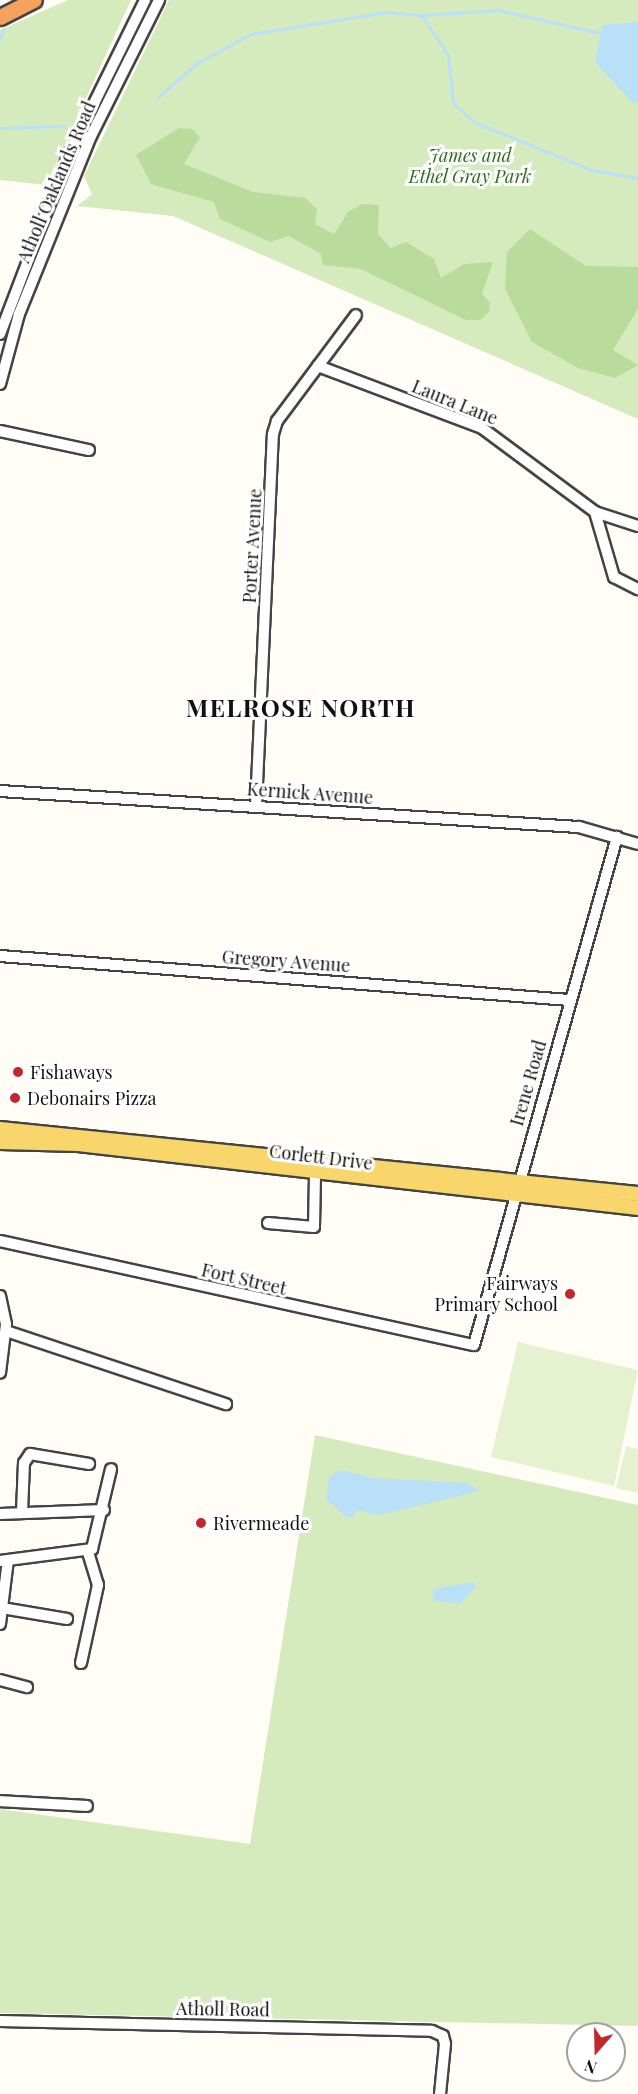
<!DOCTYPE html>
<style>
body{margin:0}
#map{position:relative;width:638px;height:2094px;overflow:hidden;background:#fffdf5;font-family:"Playfair Display",serif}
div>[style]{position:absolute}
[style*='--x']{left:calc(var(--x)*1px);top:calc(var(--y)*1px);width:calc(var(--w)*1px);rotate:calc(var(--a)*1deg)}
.green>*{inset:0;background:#d5ebbd}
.forest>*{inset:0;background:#b9dc9c}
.pitch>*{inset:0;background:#e6f2cf}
.water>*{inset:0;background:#b9e0f7}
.stream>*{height:3px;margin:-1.5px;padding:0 1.5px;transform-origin:1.5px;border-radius:1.5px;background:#b9e0f7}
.roads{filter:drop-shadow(2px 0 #444) drop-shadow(-2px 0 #444) drop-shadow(0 2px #444) drop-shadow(0 -2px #444)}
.minor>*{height:10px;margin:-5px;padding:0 5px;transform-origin:5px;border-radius:5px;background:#fff}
.major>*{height:14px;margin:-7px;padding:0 7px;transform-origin:7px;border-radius:7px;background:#f9d66b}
.highway>*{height:15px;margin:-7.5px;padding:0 7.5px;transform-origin:7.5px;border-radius:7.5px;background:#f5a25d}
.dots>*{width:16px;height:16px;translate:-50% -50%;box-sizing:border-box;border:3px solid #fff;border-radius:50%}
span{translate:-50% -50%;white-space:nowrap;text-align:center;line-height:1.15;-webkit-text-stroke:6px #fff;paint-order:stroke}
.park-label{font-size:18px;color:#2f6b1f;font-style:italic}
.street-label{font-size:18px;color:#111}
.poi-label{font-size:18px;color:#111}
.left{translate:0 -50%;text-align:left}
.right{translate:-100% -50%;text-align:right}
.district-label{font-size:24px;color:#111;font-weight:700;letter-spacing:1.5px}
.north{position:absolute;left:566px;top:2022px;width:60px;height:60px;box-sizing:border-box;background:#fff;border:2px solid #a0a0a0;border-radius:50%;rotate:200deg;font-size:16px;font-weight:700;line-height:24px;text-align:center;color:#111}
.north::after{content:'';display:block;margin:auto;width:21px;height:27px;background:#c4262e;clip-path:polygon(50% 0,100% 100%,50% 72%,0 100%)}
</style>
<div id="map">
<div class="green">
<div style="clip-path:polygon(68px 0,131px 0,46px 185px,0 180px,0 30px)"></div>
<div style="clip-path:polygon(169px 0,638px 0,638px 419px,173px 216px,77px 206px,92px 194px,84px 176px)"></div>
<div style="clip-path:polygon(315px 1435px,638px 1505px,638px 2026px,0 2013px,0 1809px,250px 1844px)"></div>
</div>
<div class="forest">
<div style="clip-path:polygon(179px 128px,192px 129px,200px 137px,184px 164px,253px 192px,305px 198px,317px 209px,315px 224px,334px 234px,348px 212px,362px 204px,379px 205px,378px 234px,391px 248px,406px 242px,434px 259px,441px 278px,464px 264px,493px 262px,482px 294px,490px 303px,489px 312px,480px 320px,466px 320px,361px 269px,323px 265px,321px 254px,289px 236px,270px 242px,220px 219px,214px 202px,151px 184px,136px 155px)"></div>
<div style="clip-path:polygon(530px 229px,586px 266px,638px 267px,638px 309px,613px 350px,638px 365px,615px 378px,578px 368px,532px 342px,505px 289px,507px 252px)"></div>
</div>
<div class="pitch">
<div style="clip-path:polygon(518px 1342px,638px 1370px,614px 1486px,491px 1457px)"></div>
<div style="clip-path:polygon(626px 1446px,638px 1449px,638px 1493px,616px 1488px)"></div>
</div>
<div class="water">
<div style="clip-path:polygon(638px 22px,638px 102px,634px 104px,595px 62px,602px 25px)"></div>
<div style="clip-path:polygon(341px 1470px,373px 1478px,467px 1483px,480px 1491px,379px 1515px,356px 1510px,354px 1517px,346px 1517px,326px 1499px,329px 1477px)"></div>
<div style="clip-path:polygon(473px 1582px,476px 1587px,460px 1604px,434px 1601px,433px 1589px)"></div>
</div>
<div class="stream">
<div style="--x:422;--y:15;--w:76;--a:-3.8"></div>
<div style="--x:498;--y:10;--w:105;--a:12.7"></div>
<div style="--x:0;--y:39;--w:10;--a:-73"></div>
<div style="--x:158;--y:97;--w:52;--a:-41.1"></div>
<div style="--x:197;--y:63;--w:61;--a:-28.2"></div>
<div style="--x:251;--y:34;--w:138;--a:-9.2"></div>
<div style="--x:387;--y:12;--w:34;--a:5"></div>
<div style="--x:421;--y:15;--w:48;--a:56"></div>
<div style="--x:448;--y:55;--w:48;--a:84.1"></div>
<div style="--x:453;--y:103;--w:28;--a:42"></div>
<div style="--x:474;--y:122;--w:127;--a:22.1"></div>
<div style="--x:592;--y:170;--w:47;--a:9.9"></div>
<div style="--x:0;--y:128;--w:63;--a:-1.8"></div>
</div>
<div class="roads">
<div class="minor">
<div style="--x:0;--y:334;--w:191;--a:-69.1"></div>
<div style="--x:68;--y:156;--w:174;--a:-63.7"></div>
<div style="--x:318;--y:366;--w:175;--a:20.7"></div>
<div style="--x:482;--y:428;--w:141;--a:36.6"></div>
<div style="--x:595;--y:512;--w:45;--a:18"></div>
<div style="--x:0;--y:384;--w:73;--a:-74.8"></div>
<div style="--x:19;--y:314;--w:192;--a:-68"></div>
<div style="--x:91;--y:136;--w:152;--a:-63.4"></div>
<div style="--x:0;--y:431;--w:91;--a:12.1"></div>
<div style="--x:595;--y:512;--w:68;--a:73.7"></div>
<div style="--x:614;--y:577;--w:27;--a:27"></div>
<div style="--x:0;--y:791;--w:580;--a:3.56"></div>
<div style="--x:579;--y:827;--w:61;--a:16.1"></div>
<div style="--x:256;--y:806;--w:372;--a:-87.4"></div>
<div style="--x:273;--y:434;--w:14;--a:-73"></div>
<div style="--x:277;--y:421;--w:132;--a:-53.3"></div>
<div style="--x:0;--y:956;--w:571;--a:4.42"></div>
<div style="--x:268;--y:1223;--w:46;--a:5"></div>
<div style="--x:314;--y:1227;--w:53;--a:-88.9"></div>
<div style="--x:0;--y:1241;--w:485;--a:12.4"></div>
<div style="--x:474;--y:1345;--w:528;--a:-74.28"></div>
<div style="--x:0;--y:1296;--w:29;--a:78"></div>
<div style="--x:6;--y:1324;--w:49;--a:97"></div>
<div style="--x:6;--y:1331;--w:232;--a:18.4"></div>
<div style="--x:22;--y:1512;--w:49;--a:-87.7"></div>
<div style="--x:24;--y:1463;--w:11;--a:-56"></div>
<div style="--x:30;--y:1454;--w:60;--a:9.6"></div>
<div style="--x:0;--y:1514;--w:104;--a:-2.2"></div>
<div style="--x:0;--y:1561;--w:93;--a:-7.4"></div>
<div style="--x:92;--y:1549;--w:82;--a:-76.6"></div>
<div style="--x:2;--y:1608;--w:66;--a:9.6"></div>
<div style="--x:0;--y:1624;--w:64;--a:-82.9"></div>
<div style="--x:81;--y:1663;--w:80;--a:-77.7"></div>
<div style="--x:98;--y:1585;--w:34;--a:-107"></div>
<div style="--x:0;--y:1680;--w:28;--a:15"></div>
<div style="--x:0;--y:1801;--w:87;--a:3.3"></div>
<div style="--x:0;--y:2021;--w:432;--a:1.3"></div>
<div style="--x:432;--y:2031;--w:12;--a:24"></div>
<div style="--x:443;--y:2036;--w:8;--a:76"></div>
<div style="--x:445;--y:2044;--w:50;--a:95.7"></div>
</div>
<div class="major">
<div style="--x:0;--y:1129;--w:641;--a:5.82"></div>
<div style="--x:0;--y:1142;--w:78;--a:1.5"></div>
<div style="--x:78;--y:1144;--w:564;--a:6.52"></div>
</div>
<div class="highway">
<div style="--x:0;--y:17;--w:38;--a:-27"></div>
</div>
</div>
<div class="dots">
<div style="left:18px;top:1072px;background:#c4262e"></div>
<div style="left:15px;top:1098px;background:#c4262e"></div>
<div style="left:570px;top:1294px;background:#c4262e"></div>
<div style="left:201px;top:1523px;background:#c4262e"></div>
</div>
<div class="park-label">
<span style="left:470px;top:166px">James and<br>Ethel Gray Park</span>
</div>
<div class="street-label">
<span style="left:56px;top:182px;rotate:-67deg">Atholl Oaklands Road</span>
<span style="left:455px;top:402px;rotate:22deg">Laura Lane</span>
<span style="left:252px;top:546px;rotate:-87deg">Porter Avenue</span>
<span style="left:310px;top:793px;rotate:4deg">Kernick Avenue</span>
<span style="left:286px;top:961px;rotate:4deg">Gregory Avenue</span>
<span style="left:528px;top:1083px;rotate:-74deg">Irene Road</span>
<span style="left:321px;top:1157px;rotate:7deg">Corlett Drive</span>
<span style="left:244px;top:1279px;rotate:13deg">Fort Street</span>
<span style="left:223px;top:2009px;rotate:1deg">Atholl Road</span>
</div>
<div class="poi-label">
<span class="left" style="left:30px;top:1072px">Fishaways</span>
<span class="left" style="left:27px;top:1098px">Debonairs Pizza</span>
<span class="right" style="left:558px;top:1294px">Fairways<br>Primary School</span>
<span class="left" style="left:213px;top:1523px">Rivermeade</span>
</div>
<div class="district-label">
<span style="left:301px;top:708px">MELROSE NORTH</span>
</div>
<div class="north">N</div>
</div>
